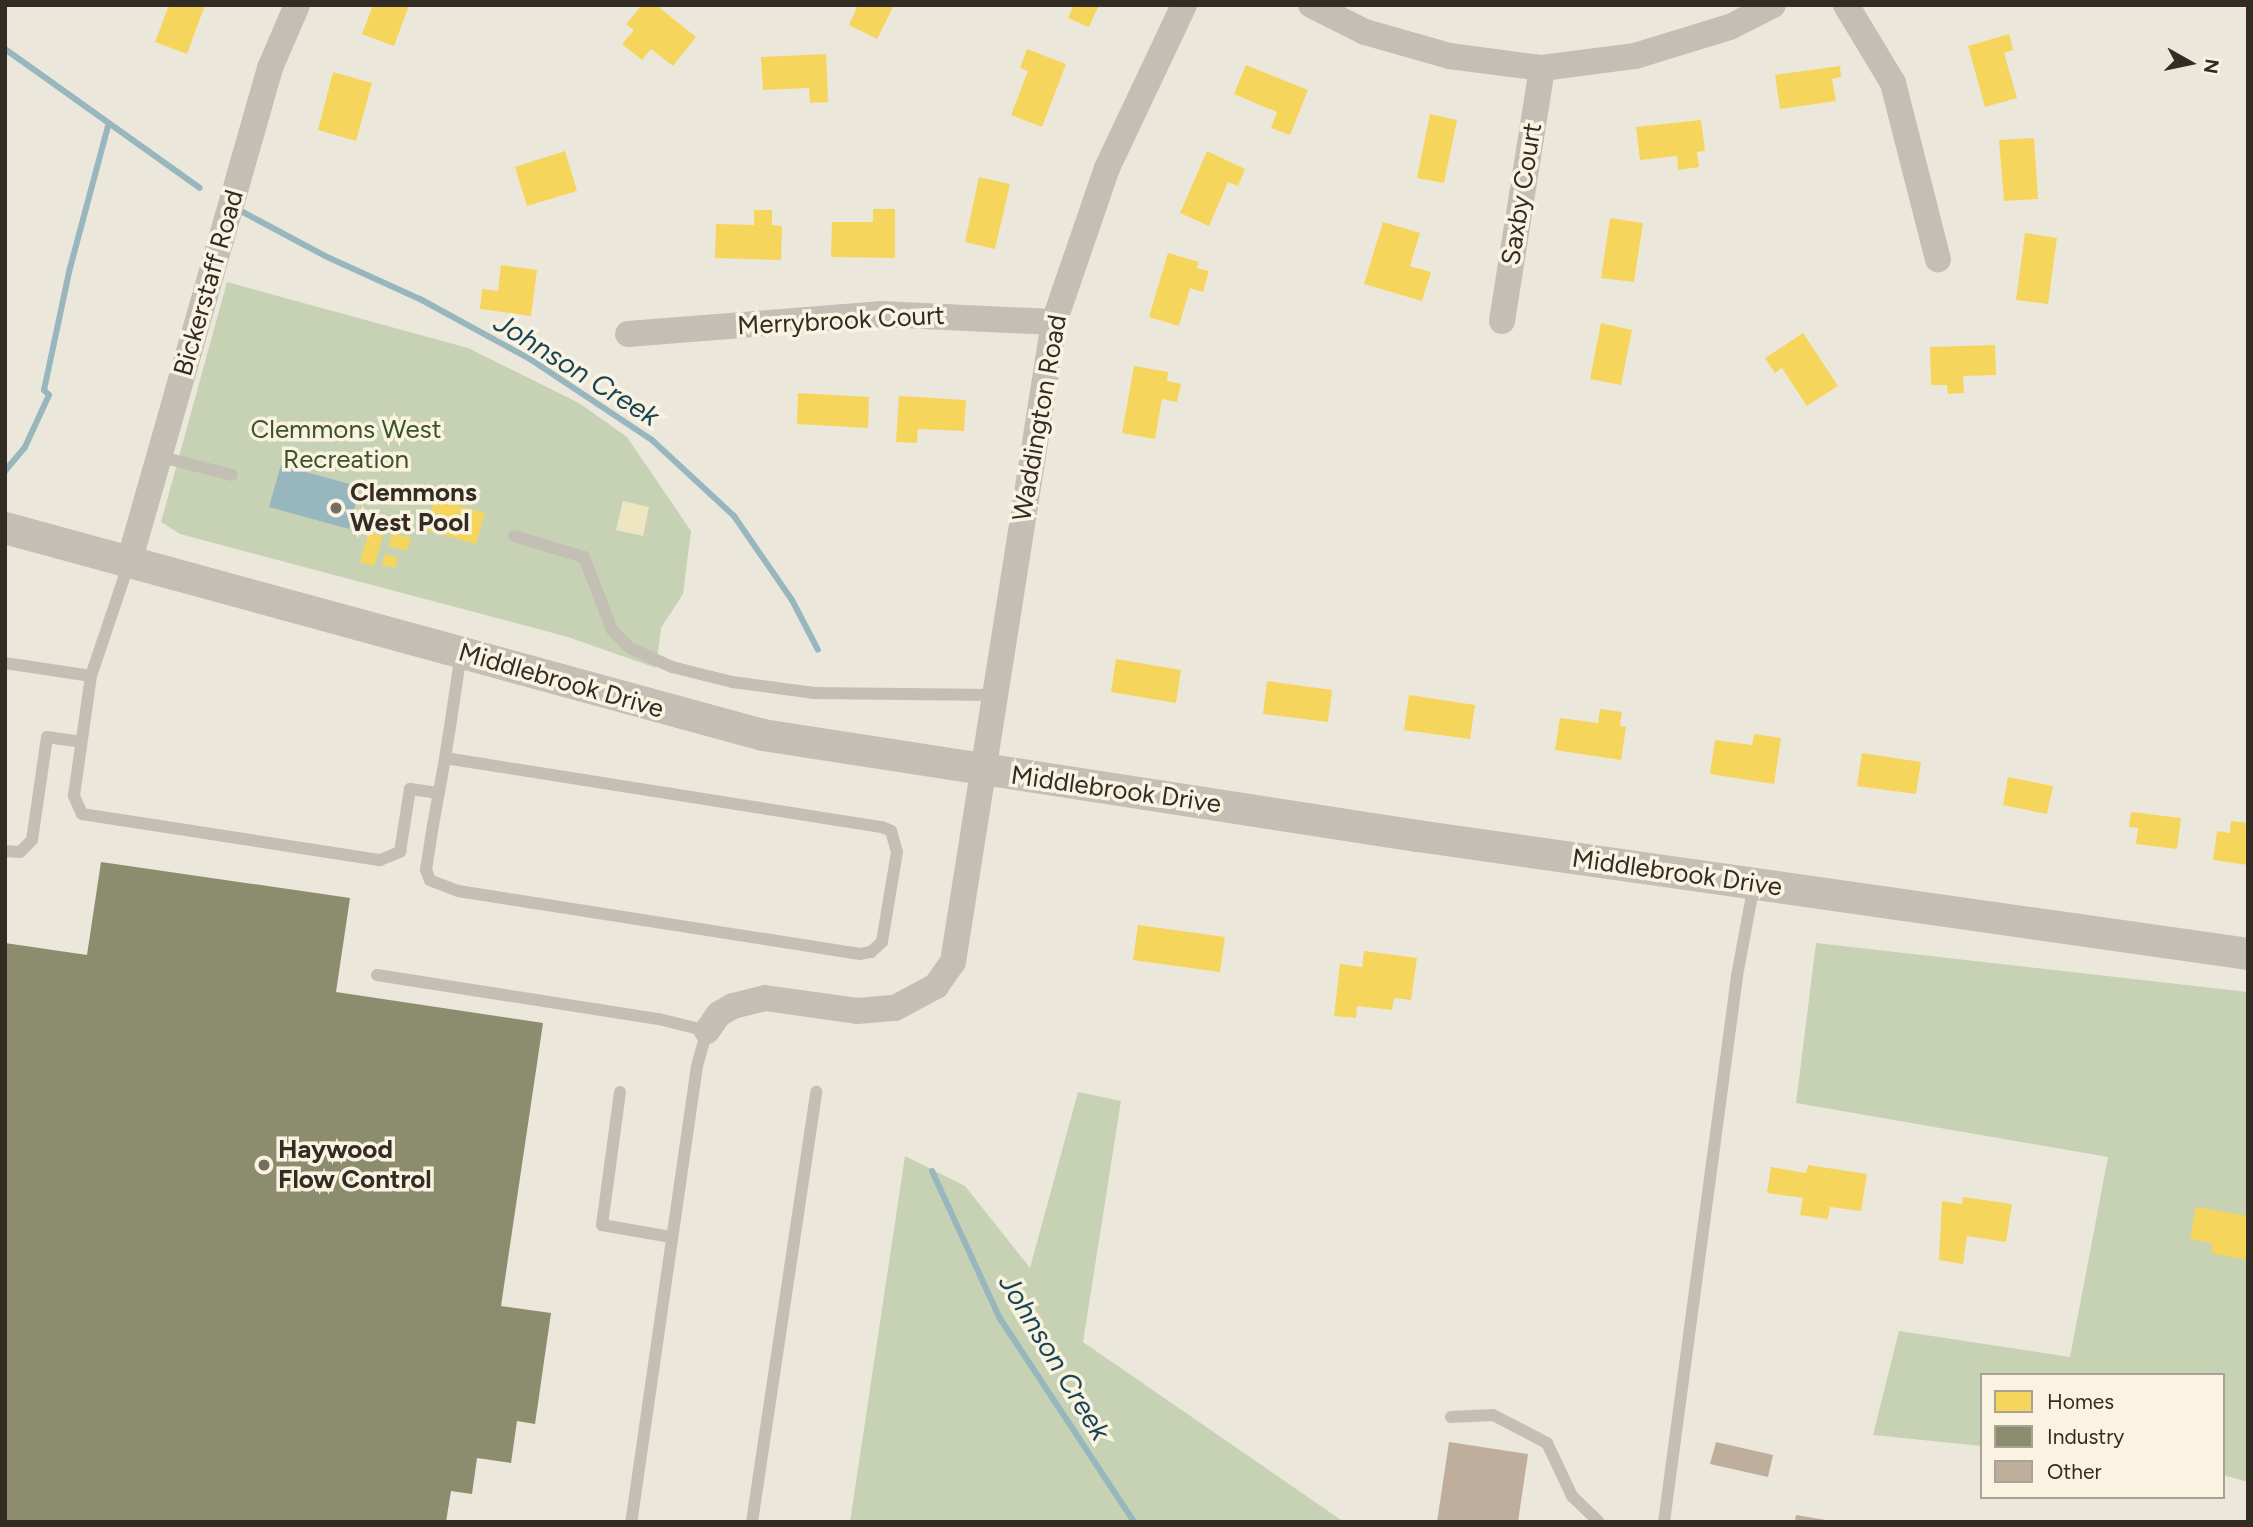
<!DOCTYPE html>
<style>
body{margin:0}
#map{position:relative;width:2253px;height:1527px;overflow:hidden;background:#ece7db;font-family:Figtree,sans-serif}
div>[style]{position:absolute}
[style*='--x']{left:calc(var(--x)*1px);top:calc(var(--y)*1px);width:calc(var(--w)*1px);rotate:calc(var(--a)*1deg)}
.green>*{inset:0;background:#c7d2b4}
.sand>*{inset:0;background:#eee6c0}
.water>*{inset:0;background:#97b6bd}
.homes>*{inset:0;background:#f6d55c}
.industry>*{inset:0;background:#8c8c6e}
.stream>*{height:6px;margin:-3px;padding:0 3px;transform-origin:3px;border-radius:3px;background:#97b6bd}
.building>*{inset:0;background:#c0ae9c}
.service>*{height:12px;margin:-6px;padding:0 6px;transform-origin:6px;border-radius:6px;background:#c4bfb5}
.minor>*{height:26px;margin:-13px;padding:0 13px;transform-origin:13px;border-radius:13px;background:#c4bfb5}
.tertiary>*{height:32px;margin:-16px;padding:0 16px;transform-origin:16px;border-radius:16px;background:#c4bfb5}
.dots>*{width:19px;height:19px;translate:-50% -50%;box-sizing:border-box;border:4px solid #faf3e1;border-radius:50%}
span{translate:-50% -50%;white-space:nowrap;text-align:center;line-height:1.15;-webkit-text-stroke:7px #faf3e1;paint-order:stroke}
.street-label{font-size:26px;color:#332c24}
.park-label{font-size:26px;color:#3a5327}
.poi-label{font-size:26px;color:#332c24;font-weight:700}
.left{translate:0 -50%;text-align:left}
.water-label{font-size:28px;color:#184556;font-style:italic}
.frame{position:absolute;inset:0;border:7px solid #332c24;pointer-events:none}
.legend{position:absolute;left:1980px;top:1373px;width:245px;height:126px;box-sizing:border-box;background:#faf3e1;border:2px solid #aaa395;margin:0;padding:9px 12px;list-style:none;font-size:21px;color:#332c24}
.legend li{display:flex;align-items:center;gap:14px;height:35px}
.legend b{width:35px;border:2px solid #aaa395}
.north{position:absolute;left:2155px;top:28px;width:70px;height:70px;-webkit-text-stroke:5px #faf3e1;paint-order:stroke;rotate:99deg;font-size:19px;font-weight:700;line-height:28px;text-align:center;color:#332c24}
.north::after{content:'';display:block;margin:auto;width:24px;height:32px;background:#332c24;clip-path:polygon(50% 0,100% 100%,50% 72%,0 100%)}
</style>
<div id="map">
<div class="green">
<div style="clip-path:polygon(227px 282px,468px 348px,579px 403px,627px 437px,691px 531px,683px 594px,661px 628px,656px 668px,568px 637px,180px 534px,161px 522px)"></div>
<div style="clip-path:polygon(1816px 943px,2248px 992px,2248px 1482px,2223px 1475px,2223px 1375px,1982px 1375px,1982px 1446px,1873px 1435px,1899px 1331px,2070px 1357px,2108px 1157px,1796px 1103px)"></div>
<div style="clip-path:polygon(1078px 1092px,1121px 1101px,1083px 1342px,1344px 1522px,850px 1522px,905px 1156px,965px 1186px,1030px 1268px)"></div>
</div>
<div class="sand">
<div style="clip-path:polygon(623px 501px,649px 507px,643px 536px,616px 530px)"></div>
</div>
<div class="water">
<div style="clip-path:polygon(281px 465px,360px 487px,349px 529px,269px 507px)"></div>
</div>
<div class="homes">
<div style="clip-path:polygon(169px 5px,205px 5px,187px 54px,155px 42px)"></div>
<div style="clip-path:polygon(373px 5px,409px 5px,394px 46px,362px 34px)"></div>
<div style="clip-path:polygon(642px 5px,656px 5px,696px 37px,673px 66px,651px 49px,642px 60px,622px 44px,634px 30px,626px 24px)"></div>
<div style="clip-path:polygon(858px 5px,894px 5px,877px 39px,849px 25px)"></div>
<div style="clip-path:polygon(1074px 5px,1099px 5px,1089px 27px,1068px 18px)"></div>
<div style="clip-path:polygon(2009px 34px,2013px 50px,2004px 53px,2017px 98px,1985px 107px,1968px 46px)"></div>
<div style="clip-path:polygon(1027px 49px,1066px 64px,1042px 127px,1011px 115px,1028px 71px,1020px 68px)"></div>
<div style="clip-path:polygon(826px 54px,828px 102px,810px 103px,809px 88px,763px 90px,761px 57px)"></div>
<div style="clip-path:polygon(1246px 65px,1308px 90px,1290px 135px,1271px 128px,1277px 112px,1234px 94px)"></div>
<div style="clip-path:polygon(1840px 66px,1841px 77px,1832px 79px,1836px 101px,1780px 109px,1775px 75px)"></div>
<div style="clip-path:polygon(333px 72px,372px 83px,356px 141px,318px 130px)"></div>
<div style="clip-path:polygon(1430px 114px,1457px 120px,1444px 183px,1417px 178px)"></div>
<div style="clip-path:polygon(1701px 120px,1705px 151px,1697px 152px,1699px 167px,1678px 170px,1677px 156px,1640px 160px,1636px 127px)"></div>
<div style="clip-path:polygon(2034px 138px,2038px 199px,2004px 201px,1999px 140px)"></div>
<div style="clip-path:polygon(565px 151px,577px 191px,527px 206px,515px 167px)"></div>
<div style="clip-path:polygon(1207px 151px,1245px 169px,1238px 186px,1228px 182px,1209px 226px,1180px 213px)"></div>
<div style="clip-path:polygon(979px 177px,1010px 184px,995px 249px,965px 242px)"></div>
<div style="clip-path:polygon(873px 209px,895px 209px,895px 258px,831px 257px,832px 222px,873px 222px)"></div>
<div style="clip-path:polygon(754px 210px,772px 210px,772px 225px,782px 226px,781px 260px,715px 258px,716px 224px,754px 225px)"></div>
<div style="clip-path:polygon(1610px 218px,1643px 223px,1634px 282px,1601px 278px)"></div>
<div style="clip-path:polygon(1383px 222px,1420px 233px,1410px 266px,1431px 272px,1422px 301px,1364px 284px)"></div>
<div style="clip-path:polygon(2025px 233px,2057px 238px,2048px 304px,2016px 300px)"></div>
<div style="clip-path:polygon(1168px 253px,1199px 262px,1197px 268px,1209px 271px,1203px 292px,1190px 288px,1179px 326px,1149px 317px)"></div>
<div style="clip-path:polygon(501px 265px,537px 270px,531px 316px,480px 309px,482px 289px,498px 291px)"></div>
<div style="clip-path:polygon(1601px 323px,1632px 330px,1621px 385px,1590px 379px)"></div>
<div style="clip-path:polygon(1803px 333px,1838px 386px,1807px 406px,1782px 368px,1775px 373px,1765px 358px)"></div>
<div style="clip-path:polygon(1995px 345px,1996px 375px,1963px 376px,1964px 393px,1948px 394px,1947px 385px,1931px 385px,1930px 347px)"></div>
<div style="clip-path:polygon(1134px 366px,1168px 372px,1167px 381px,1181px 384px,1177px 402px,1162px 399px,1155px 439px,1122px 433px)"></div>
<div style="clip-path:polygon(798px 393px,869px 397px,868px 428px,797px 424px)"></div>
<div style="clip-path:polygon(899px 396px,966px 400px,964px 431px,918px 429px,917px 443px,896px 442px)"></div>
<div style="clip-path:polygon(435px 499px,485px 513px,476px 544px,427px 530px)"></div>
<div style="clip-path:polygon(369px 532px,383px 536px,374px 566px,360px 562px)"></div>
<div style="clip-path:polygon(392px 533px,411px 538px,407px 551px,389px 546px)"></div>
<div style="clip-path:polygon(385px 554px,398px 558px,395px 568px,382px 565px)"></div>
<div style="clip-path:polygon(1116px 659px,1181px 670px,1176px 703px,1111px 692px)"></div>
<div style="clip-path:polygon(1267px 681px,1332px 690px,1328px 722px,1263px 714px)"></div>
<div style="clip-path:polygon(1409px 695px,1475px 705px,1470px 739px,1404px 730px)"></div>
<div style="clip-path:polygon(1600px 709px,1622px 712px,1620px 726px,1626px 727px,1621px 760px,1555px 750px,1560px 718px,1598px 723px)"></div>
<div style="clip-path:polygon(1754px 734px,1781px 738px,1774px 784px,1710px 774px,1715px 740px,1752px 745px)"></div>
<div style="clip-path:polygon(1862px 753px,1921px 762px,1916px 794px,1857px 786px)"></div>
<div style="clip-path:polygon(2008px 777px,2053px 786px,2047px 814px,2003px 805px)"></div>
<div style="clip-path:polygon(2131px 812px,2181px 818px,2177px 849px,2136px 844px,2138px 828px,2129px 827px)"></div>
<div style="clip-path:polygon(2231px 821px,2248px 823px,2248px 865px,2213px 860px,2217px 831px,2230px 833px)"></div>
<div style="clip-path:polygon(1138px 925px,1225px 937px,1220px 972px,1133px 960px)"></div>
<div style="clip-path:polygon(1364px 951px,1417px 958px,1411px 1000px,1394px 998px,1392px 1010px,1357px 1006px,1356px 1018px,1334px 1016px,1340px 964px,1362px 967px)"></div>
<div style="clip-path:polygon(1808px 1165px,1867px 1174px,1861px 1211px,1830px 1207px,1828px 1219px,1800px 1215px,1803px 1198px,1767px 1193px,1771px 1167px,1806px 1173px)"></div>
<div style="clip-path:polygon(1963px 1197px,2012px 1204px,2006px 1242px,1967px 1236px,1963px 1264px,1939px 1260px,1942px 1201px,1962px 1204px)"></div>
<div style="clip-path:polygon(2196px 1207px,2248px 1216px,2248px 1260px,2211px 1253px,2212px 1243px,2190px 1239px)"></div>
</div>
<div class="industry">
<div style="clip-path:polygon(101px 862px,350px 898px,336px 992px,543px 1023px,501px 1306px,551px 1313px,535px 1424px,517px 1421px,511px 1463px,477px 1458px,472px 1494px,451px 1491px,446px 1522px,5px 1522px,5px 943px,87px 955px)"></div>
</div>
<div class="stream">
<div style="--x:5;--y:49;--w:239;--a:35.5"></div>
<div style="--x:239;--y:210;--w:98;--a:28.1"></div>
<div style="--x:325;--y:256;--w:104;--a:24.4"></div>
<div style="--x:420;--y:299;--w:125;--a:28.6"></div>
<div style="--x:530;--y:359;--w:146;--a:33.6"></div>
<div style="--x:652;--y:440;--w:112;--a:42.8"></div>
<div style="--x:734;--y:516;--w:102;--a:55.4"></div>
<div style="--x:792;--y:600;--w:56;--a:62.5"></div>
<div style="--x:5;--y:471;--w:31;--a:-50"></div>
<div style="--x:25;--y:447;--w:57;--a:-65.2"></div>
<div style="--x:49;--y:395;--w:7;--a:-135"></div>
<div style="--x:44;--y:390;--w:125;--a:-78"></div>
<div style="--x:70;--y:268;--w:147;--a:-75"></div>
<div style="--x:932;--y:1171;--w:161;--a:65.3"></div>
<div style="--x:999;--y:1317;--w:245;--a:56.6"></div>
</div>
<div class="building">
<div style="clip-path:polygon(1449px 1442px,1528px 1454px,1518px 1522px,1437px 1522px)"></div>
<div style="clip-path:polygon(1716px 1442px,1773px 1455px,1768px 1477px,1710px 1464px)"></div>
<div style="clip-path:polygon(1796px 1515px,1826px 1520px,1826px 1522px,1795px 1522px)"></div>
</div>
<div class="service">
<div style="--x:161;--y:457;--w:73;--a:14.2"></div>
<div style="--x:514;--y:536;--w:73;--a:16.7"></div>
<div style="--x:584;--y:557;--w:78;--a:69"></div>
<div style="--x:612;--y:630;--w:25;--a:45"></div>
<div style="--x:630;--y:648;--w:46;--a:24.3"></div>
<div style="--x:672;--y:667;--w:62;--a:14"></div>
<div style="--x:732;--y:682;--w:83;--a:7.6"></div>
<div style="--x:814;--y:693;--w:181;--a:0.6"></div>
<div style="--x:129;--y:563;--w:119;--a:108.6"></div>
<div style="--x:91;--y:676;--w:121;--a:98.1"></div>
<div style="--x:74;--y:796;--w:20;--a:66"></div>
<div style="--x:82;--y:814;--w:302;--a:8.8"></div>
<div style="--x:380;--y:860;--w:22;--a:-22"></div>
<div style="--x:400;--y:852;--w:64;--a:-81"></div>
<div style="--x:410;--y:789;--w:29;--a:8"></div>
<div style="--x:5;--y:663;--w:87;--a:8.6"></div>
<div style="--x:445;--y:758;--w:442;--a:9"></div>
<div style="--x:882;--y:827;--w:10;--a:24"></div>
<div style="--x:891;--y:831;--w:22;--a:74"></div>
<div style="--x:897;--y:852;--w:91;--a:99.5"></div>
<div style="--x:882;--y:942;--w:15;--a:138"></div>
<div style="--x:871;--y:952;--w:11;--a:170"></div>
<div style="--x:860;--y:954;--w:407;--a:-171.1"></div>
<div style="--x:458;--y:891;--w:30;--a:-159"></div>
<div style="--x:430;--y:880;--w:11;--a:-112"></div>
<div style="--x:426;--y:870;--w:46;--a:-81.2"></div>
<div style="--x:433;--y:825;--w:68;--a:-79.8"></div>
<div style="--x:445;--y:758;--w:31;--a:-81"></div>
<div style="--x:450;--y:727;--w:75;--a:-81.5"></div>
<div style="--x:5;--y:851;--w:15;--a:4"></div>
<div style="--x:20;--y:852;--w:17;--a:-45"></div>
<div style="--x:32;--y:840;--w:104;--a:-81.7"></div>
<div style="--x:47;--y:737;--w:34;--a:8"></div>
<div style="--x:377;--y:975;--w:285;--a:8.9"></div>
<div style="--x:659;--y:1019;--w:49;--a:14"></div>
<div style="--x:707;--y:1031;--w:36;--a:106"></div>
<div style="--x:697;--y:1066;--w:461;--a:98.2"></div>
<div style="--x:620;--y:1092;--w:134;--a:97.7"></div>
<div style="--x:602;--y:1225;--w:70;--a:9.9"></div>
<div style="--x:1451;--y:1417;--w:42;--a:-2.7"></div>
<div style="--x:1493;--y:1415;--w:61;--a:27.4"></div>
<div style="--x:1547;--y:1443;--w:59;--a:64.7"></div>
<div style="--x:1572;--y:1496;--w:37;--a:44"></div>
<div style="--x:752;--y:1522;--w:435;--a:-81.5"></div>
<div style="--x:1664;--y:1522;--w:551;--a:-82.38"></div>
<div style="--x:1737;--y:976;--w:94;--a:-79.5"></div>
</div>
<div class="minor">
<div style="--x:1311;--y:5;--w:60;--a:26.6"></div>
<div style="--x:1365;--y:32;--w:87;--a:15.9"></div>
<div style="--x:1449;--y:56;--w:94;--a:7.4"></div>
<div style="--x:1542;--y:68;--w:94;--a:-7.4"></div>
<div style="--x:1635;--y:56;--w:99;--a:-17"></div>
<div style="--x:1730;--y:27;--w:48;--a:-27.1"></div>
<div style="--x:1846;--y:5;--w:91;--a:58.9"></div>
<div style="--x:1893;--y:83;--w:182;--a:75.7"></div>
<div style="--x:1502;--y:321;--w:256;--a:-81"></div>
<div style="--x:628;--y:334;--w:255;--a:-4.5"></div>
<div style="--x:882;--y:314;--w:172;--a:2.7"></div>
<div style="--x:129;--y:562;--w:514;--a:-74.07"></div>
<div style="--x:270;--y:68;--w:69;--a:-66.8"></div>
<div style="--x:707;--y:1031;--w:21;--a:-55"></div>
<div style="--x:719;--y:1014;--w:16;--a:-30"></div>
<div style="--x:733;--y:1006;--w:33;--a:-14"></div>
<div style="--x:765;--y:998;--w:93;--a:8"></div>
<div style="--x:857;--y:1011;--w:38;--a:-5"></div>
<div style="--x:895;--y:1008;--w:47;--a:-28.2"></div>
<div style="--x:936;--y:986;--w:29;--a:-55"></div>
<div style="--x:953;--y:962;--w:648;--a:-81.03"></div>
<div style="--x:1054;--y:322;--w:163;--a:-71"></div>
<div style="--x:1107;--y:168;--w:180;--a:-64.7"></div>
</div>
<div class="tertiary">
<div style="--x:5;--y:528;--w:786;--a:15.27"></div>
<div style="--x:763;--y:735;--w:663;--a:8.77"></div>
<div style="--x:1418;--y:836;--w:838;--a:8.09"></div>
</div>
<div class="dots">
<div style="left:336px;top:508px;background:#746d64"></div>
<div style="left:264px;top:1165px;background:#746d64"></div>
</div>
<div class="street-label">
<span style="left:1522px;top:194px;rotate:-81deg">Saxby Court</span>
<span style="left:209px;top:283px;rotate:-74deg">Bickerstaff Road</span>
<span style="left:841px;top:321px;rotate:-3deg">Merrybrook Court</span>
<span style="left:1040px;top:418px;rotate:-80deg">Waddington Road</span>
<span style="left:561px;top:681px;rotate:16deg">Middlebrook Drive</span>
<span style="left:1116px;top:790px;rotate:8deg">Middlebrook Drive</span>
<span style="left:1677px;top:873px;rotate:8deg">Middlebrook Drive</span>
</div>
<div class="park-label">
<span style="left:346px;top:445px">Clemmons West<br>Recreation</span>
</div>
<div class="poi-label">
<span class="left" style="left:350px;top:508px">Clemmons<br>West Pool</span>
<span class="left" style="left:278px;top:1165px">Haywood<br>Flow Control</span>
</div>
<div class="water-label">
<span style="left:577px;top:369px;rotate:32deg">Johnson Creek</span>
<span style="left:1055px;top:1357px;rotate:59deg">Johnson Creek</span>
</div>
<div class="frame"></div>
<ul class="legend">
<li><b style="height:19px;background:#f6d55c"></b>Homes</li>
<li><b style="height:19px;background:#8c8c6e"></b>Industry</li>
<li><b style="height:19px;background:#c0ae9c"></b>Other</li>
</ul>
<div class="north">N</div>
</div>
